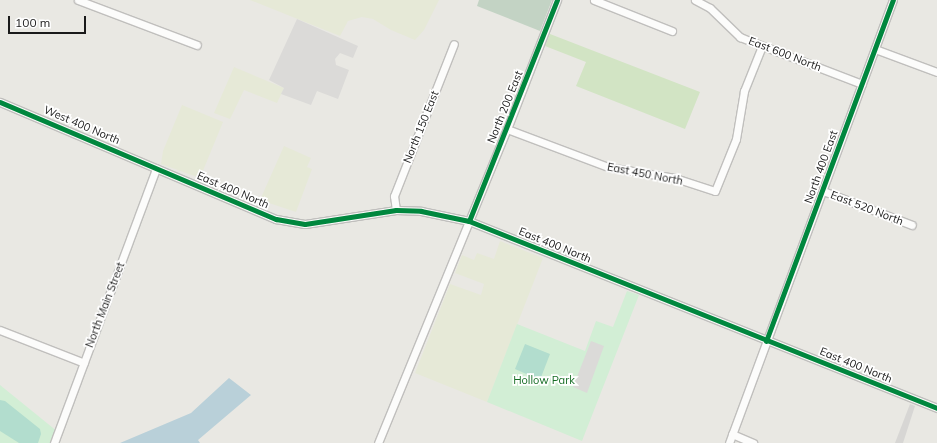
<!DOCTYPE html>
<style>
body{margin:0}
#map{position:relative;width:937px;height:443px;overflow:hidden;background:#e9e8e3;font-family:Mulish,sans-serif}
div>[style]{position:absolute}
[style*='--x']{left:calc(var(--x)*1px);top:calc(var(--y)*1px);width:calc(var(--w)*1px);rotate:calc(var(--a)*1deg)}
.religious>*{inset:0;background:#d7d6d4}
.farmland>*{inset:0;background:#e6e9d7}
.grass>*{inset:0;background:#d2e4c4}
.cemetery>*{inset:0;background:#c3d3c4}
.park>*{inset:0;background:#d2eed5}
.pitch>*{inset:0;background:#b2ddce}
.parking>*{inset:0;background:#dbdad8}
.water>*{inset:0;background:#b9d0d9}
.roads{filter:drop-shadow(1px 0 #c0bfbd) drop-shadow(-1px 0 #c0bfbd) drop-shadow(0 1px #c0bfbd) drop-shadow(0 -1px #c0bfbd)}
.minor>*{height:7px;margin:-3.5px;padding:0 3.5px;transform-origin:3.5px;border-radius:3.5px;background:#fcfcfb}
.cycleway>*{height:5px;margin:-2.5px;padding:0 2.5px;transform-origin:2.5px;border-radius:2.5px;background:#00873e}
span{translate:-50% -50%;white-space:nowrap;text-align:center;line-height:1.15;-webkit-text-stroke:3.5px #fff;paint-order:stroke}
.street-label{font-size:11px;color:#1a1a1a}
.park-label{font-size:11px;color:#156c24}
.scale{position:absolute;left:8px;top:16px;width:78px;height:18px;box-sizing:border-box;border:2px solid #1a1a1a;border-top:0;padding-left:5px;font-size:12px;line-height:14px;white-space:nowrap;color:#1a1a1a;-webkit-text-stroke:3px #fff;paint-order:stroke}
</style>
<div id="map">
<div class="religious">
<div style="clip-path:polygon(910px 404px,915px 406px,903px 443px,895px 443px)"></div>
</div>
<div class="farmland">
<div style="clip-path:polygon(250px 0,439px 0,424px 30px,415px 40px,391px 30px,373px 19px,362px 17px,348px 21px,340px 36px)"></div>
<div style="clip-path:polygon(234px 67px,284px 88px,277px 103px,244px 90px,230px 119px,214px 113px)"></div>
<div style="clip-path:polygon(182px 105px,223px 122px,200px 178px,161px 164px,163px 151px)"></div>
<div style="clip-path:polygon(284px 146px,311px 158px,307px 167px,312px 169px,296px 212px,260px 200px)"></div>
<div style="clip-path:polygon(500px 241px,543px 258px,487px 402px,415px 373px,450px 284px,481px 295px,484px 284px,455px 273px,462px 255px,474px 260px,477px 253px,494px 259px)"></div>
</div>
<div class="grass">
<div style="clip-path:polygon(550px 34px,700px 92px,685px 129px,576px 86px,586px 62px,545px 46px)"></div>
</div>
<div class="cemetery">
<div style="clip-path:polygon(479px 0,552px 0,540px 31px,477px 6px)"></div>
</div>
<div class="park">
<div style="clip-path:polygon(627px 291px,639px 295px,582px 441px,487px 402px,517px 324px,585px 351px,596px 321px,613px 327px)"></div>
<div style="clip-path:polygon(0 385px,58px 432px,54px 443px,0 443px)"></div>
</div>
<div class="pitch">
<div style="clip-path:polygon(525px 344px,550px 354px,540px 380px,515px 369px)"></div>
<div style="clip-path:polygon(0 400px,5px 401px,40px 429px,41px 434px,38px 443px,19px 443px,0 431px)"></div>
</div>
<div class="parking">
<div style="clip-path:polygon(297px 19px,358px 46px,353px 58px,340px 53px,335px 59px,336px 65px,349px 70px,338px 99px,317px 91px,311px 105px,281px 94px,284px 88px,269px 80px)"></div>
<div style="clip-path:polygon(591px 341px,604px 346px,587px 393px,573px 387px)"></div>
</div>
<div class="water">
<div style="clip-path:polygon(229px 378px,251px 395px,198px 440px,200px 443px,120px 443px,191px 413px)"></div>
</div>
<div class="roads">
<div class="minor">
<div style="--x:78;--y:0;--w:127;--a:20.7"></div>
<div style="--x:594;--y:0;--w:84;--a:21.7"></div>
<div style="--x:695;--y:0;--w:17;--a:28"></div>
<div style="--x:710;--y:8;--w:42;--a:44"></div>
<div style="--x:740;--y:37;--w:11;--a:22"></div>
<div style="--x:750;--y:41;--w:120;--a:21"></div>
<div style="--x:875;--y:49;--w:66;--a:20.4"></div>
<div style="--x:0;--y:102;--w:300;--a:23"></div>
<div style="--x:276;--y:219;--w:29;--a:10"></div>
<div style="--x:305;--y:224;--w:92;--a:-8.7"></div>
<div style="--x:396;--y:210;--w:25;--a:2"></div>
<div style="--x:421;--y:211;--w:49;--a:11.8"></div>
<div style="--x:469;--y:221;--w:504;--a:21.78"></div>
<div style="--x:507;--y:129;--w:108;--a:20.6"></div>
<div style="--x:608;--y:167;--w:68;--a:9.3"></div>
<div style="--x:675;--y:178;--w:42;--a:18"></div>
<div style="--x:715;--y:191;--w:56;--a:-68"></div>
<div style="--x:736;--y:139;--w:49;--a:-80.5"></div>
<div style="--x:744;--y:91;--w:48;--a:-68.2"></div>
<div style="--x:823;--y:191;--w:95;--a:20.9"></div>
<div style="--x:396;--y:210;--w:14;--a:-98"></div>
<div style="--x:394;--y:196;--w:163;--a:-68.5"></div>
<div style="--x:0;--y:330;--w:90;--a:21.4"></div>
<div style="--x:732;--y:434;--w:23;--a:23"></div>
<div style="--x:54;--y:443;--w:293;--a:-69.6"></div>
<div style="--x:378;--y:443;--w:339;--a:-67.7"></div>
<div style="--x:507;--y:129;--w:138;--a:-68.8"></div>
<div style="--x:729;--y:443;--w:472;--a:-69.7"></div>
</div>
</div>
<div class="cycleway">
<div style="--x:0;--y:102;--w:300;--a:23"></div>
<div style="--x:276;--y:219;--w:29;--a:10"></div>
<div style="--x:305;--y:224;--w:92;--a:-8.7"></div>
<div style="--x:396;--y:210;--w:25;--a:2"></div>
<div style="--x:421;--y:211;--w:49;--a:11.8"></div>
<div style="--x:469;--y:221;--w:504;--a:21.78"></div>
<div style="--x:469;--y:221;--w:238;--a:-68.3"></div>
<div style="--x:766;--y:341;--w:364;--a:-69.6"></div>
</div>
<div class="street-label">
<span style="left:785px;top:54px;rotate:21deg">East 600 North</span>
<span style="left:505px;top:107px;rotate:-68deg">North 200 East</span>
<span style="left:82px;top:125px;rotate:23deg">West 400 North</span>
<span style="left:421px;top:127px;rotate:-68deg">North 150 East</span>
<span style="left:821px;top:167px;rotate:-70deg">North 400 East</span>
<span style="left:645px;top:174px;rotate:11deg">East 450 North</span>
<span style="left:233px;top:190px;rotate:23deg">East 400 North</span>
<span style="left:867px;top:208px;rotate:21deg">East 520 North</span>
<span style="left:555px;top:245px;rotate:22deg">East 400 North</span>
<span style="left:105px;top:305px;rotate:-69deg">North Main Street</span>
<span style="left:856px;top:365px;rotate:22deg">East 400 North</span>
</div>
<div class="park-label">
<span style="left:544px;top:380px">Hollow Park</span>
</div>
<div class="scale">100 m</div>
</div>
